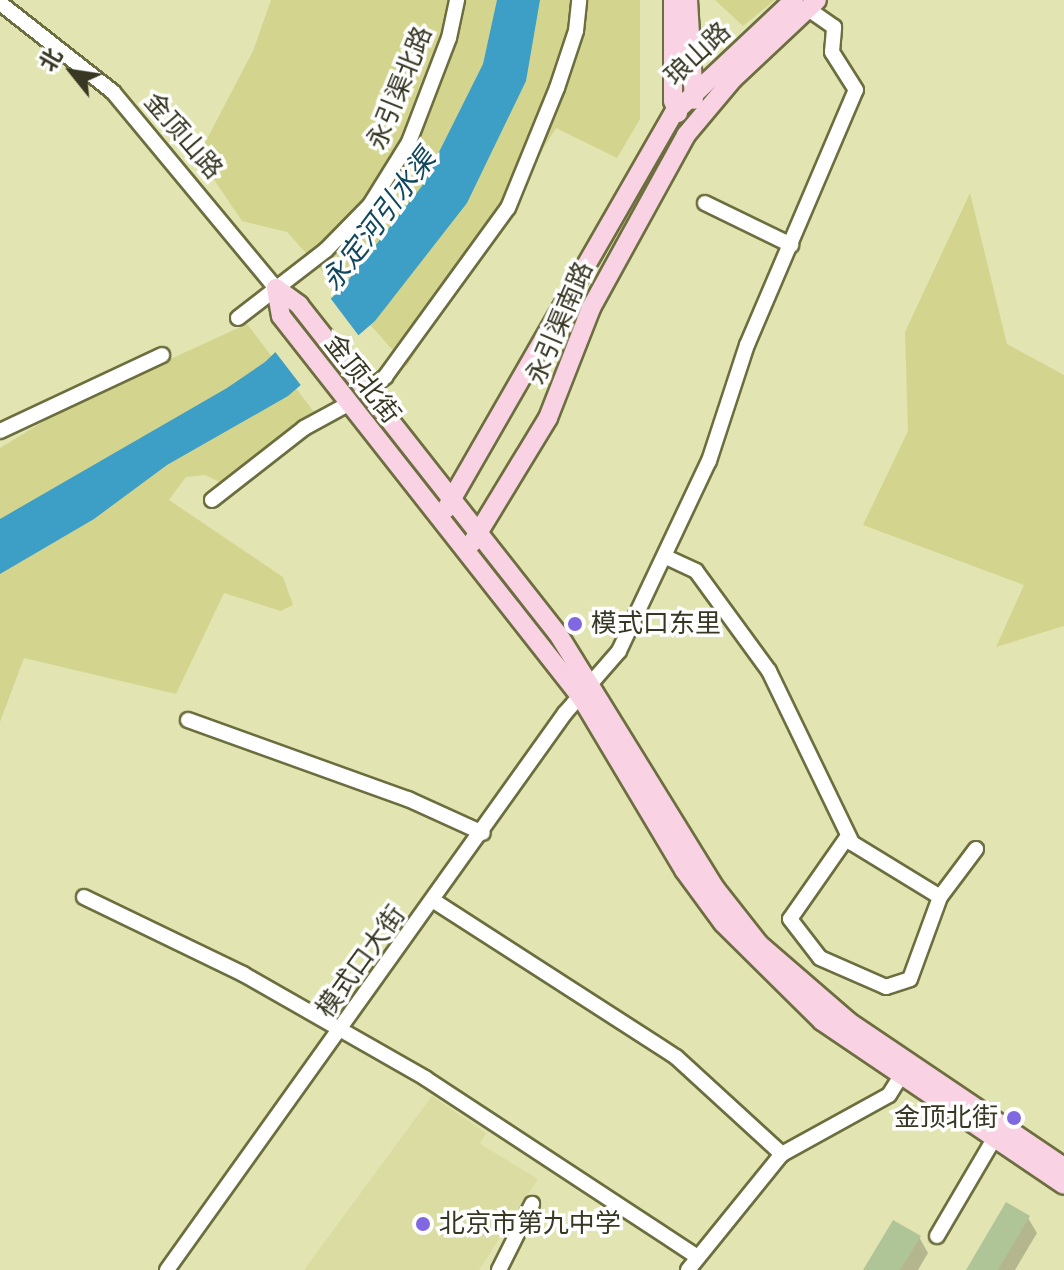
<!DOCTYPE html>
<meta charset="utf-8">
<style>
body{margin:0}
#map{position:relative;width:1064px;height:1270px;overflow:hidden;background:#e2e4b1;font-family:"Zilla Slab","Noto Sans SC",serif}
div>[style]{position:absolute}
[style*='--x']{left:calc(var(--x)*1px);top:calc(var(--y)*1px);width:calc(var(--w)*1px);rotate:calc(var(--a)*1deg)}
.built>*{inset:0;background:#dadca1}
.green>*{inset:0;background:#d3d58f}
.water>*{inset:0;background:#3d9ec6}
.pier>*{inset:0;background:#e2e4b1}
.shadow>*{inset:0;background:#0003}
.building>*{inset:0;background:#afc598}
.roads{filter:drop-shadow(2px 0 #6d6e3f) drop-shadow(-2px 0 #6d6e3f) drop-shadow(0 2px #6d6e3f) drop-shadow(0 -2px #6d6e3f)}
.minor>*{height:14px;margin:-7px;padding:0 7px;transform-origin:7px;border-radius:7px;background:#fff}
.major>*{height:18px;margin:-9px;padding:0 9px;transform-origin:9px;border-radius:9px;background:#f9d2e4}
.dots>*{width:22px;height:22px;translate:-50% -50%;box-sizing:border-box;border:4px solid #fff;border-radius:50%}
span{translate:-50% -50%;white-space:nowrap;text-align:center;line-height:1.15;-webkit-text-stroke:7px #fff;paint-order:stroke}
.street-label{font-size:26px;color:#373723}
.poi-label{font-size:26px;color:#373723}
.left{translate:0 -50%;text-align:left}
.right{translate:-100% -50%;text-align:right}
.water-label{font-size:28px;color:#10475c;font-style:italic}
.north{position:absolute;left:32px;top:32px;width:80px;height:80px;-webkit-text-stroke:6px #fff;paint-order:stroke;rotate:300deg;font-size:22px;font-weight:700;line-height:32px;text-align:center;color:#373723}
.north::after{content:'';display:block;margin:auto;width:28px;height:36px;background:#373723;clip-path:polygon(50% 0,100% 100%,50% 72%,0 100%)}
</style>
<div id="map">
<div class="built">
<div style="clip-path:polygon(432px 1096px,486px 1133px,480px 1144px,538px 1179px,479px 1270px,304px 1270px)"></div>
</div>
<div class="green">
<div style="clip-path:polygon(271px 0,640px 0,640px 119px,617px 158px,556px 128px,407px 366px,287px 232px,242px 221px,198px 156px,253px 51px)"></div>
<div style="clip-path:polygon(715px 0,775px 0,743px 26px)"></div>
<div style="clip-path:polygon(970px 193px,1007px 344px,1064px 375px,1064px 626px,996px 647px,1024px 585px,863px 525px,908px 431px,905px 332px)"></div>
<div style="clip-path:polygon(247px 324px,317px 416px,222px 483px,205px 475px,186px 477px,169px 500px,283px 577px,293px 605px,281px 611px,224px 593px,176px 694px,24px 658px,0 722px,0 448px,72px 404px)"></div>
</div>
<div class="water">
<div style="clip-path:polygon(497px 0,540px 0,526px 81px,467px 203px,375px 321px,288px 396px,167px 465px,94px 519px,0 574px,0 519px,227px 388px,265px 362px,342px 288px,422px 186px,483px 64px)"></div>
</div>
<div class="pier">
<div style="clip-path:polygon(328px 295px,362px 340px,303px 388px,273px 349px)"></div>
</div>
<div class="shadow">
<div style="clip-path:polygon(1028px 1218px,1037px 1233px,1015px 1270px,968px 1270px)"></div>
<div style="clip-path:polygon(919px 1237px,928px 1253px,918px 1270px,865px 1270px)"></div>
</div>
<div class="building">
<div style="clip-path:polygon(1006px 1202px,1030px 1216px,998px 1270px,966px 1270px)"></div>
<div style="clip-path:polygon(893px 1220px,921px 1236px,900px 1270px,863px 1270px)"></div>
</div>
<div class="roads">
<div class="minor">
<div style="--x:0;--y:3;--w:144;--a:38.2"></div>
<div style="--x:113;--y:92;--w:255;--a:50.3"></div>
<div style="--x:705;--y:203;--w:96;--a:26"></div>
<div style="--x:238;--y:318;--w:111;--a:-37.7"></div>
<div style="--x:326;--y:250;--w:63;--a:-45.6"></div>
<div style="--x:370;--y:205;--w:74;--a:-58.2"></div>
<div style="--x:409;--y:142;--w:111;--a:-69"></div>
<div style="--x:449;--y:38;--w:39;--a:-78"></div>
<div style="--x:366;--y:391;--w:24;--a:-36"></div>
<div style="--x:385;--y:377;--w:209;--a:-54"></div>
<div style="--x:508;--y:208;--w:130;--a:-67.8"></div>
<div style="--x:557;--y:88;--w:60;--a:-71.6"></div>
<div style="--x:576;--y:31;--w:31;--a:-84"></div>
<div style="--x:0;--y:431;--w:179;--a:-25.1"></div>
<div style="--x:212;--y:500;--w:117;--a:-38"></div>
<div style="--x:304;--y:428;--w:50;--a:-28.6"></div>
<div style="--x:666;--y:557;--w:33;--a:25"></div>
<div style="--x:696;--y:571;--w:124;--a:53.9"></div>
<div style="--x:769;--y:671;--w:191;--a:64.2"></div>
<div style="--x:852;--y:843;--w:103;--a:31.5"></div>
<div style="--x:940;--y:897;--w:60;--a:-53.1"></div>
<div style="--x:188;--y:720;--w:234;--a:19.8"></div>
<div style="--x:408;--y:799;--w:82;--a:24.4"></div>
<div style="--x:848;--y:836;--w:101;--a:124.9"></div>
<div style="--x:790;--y:919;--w:49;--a:52.4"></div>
<div style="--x:820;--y:958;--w:72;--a:23.7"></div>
<div style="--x:886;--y:987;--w:25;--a:-18"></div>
<div style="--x:910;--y:979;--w:87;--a:-69.9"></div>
<div style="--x:84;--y:897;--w:177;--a:25.8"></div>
<div style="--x:243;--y:974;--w:210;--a:29.7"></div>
<div style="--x:425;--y:1078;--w:324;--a:33.3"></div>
<div style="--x:434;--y:901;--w:288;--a:32.8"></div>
<div style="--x:676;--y:1057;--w:144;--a:42.5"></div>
<div style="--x:937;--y:1236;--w:113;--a:-59.6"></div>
<div style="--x:167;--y:1270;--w:685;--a:-54.45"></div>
<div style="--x:565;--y:713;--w:82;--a:-48.9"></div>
<div style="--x:619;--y:651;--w:210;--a:-64.7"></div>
<div style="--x:709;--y:461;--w:122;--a:-71.9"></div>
<div style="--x:747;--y:345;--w:277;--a:-66.9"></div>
<div style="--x:856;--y:90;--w:45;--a:-122.3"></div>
<div style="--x:832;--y:52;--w:25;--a:-85"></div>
<div style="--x:834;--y:27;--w:32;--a:-145"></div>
<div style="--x:499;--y:1270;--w:74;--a:-63.4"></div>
<div style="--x:688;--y:1270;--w:149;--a:-51"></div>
<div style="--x:782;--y:1154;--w:122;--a:-28.9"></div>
<div style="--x:889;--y:1095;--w:32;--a:-58"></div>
</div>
<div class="major">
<div style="--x:673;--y:0;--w:101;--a:90"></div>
<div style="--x:673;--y:101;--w:13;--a:67"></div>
<div style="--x:688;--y:0;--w:100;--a:86.6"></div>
<div style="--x:276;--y:288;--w:28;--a:80"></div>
<div style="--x:281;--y:316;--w:485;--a:51.8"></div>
<div style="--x:581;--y:697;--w:201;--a:59.2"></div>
<div style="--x:684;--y:870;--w:66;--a:53.7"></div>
<div style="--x:723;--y:923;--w:139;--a:44.7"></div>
<div style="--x:822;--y:1021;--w:292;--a:34.1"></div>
<div style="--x:276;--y:288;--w:29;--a:36"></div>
<div style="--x:299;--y:305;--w:419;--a:51.8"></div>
<div style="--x:558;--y:634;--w:299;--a:58.3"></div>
<div style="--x:715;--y:888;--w:71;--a:51.8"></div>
<div style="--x:759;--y:944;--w:119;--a:40.9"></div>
<div style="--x:849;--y:1022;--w:259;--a:34"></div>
<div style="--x:446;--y:509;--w:457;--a:-60.1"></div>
<div style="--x:674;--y:113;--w:165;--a:-43.3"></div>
<div style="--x:472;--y:543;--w:146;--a:-58.7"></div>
<div style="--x:548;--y:418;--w:118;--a:-68.6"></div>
<div style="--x:591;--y:308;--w:197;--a:-61.2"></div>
<div style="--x:686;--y:135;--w:73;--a:-50"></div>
<div style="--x:733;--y:79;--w:115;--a:-43.2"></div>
</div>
</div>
<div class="dots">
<div style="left:575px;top:624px;background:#8167e2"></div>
<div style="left:1014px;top:1118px;background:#8167e2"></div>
<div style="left:423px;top:1224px;background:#8167e2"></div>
</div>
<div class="street-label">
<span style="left:698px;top:54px;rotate:-43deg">琅山路</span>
<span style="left:400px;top:88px;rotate:-68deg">永引渠北路</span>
<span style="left:183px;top:136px;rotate:49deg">金顶山路</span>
<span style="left:560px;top:323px;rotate:-67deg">永引渠南路</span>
<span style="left:362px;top:379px;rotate:52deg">金顶北街</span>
<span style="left:361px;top:962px;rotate:-54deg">模式口大街</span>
</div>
<div class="poi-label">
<span class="left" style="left:591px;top:624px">模式口东里</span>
<span class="right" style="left:998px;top:1118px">金顶北街</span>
<span class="left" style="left:439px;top:1224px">北京市第九中学</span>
</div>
<div class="water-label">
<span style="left:379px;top:220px;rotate:-53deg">永定河引水渠</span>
</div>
<div class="north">北</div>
</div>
